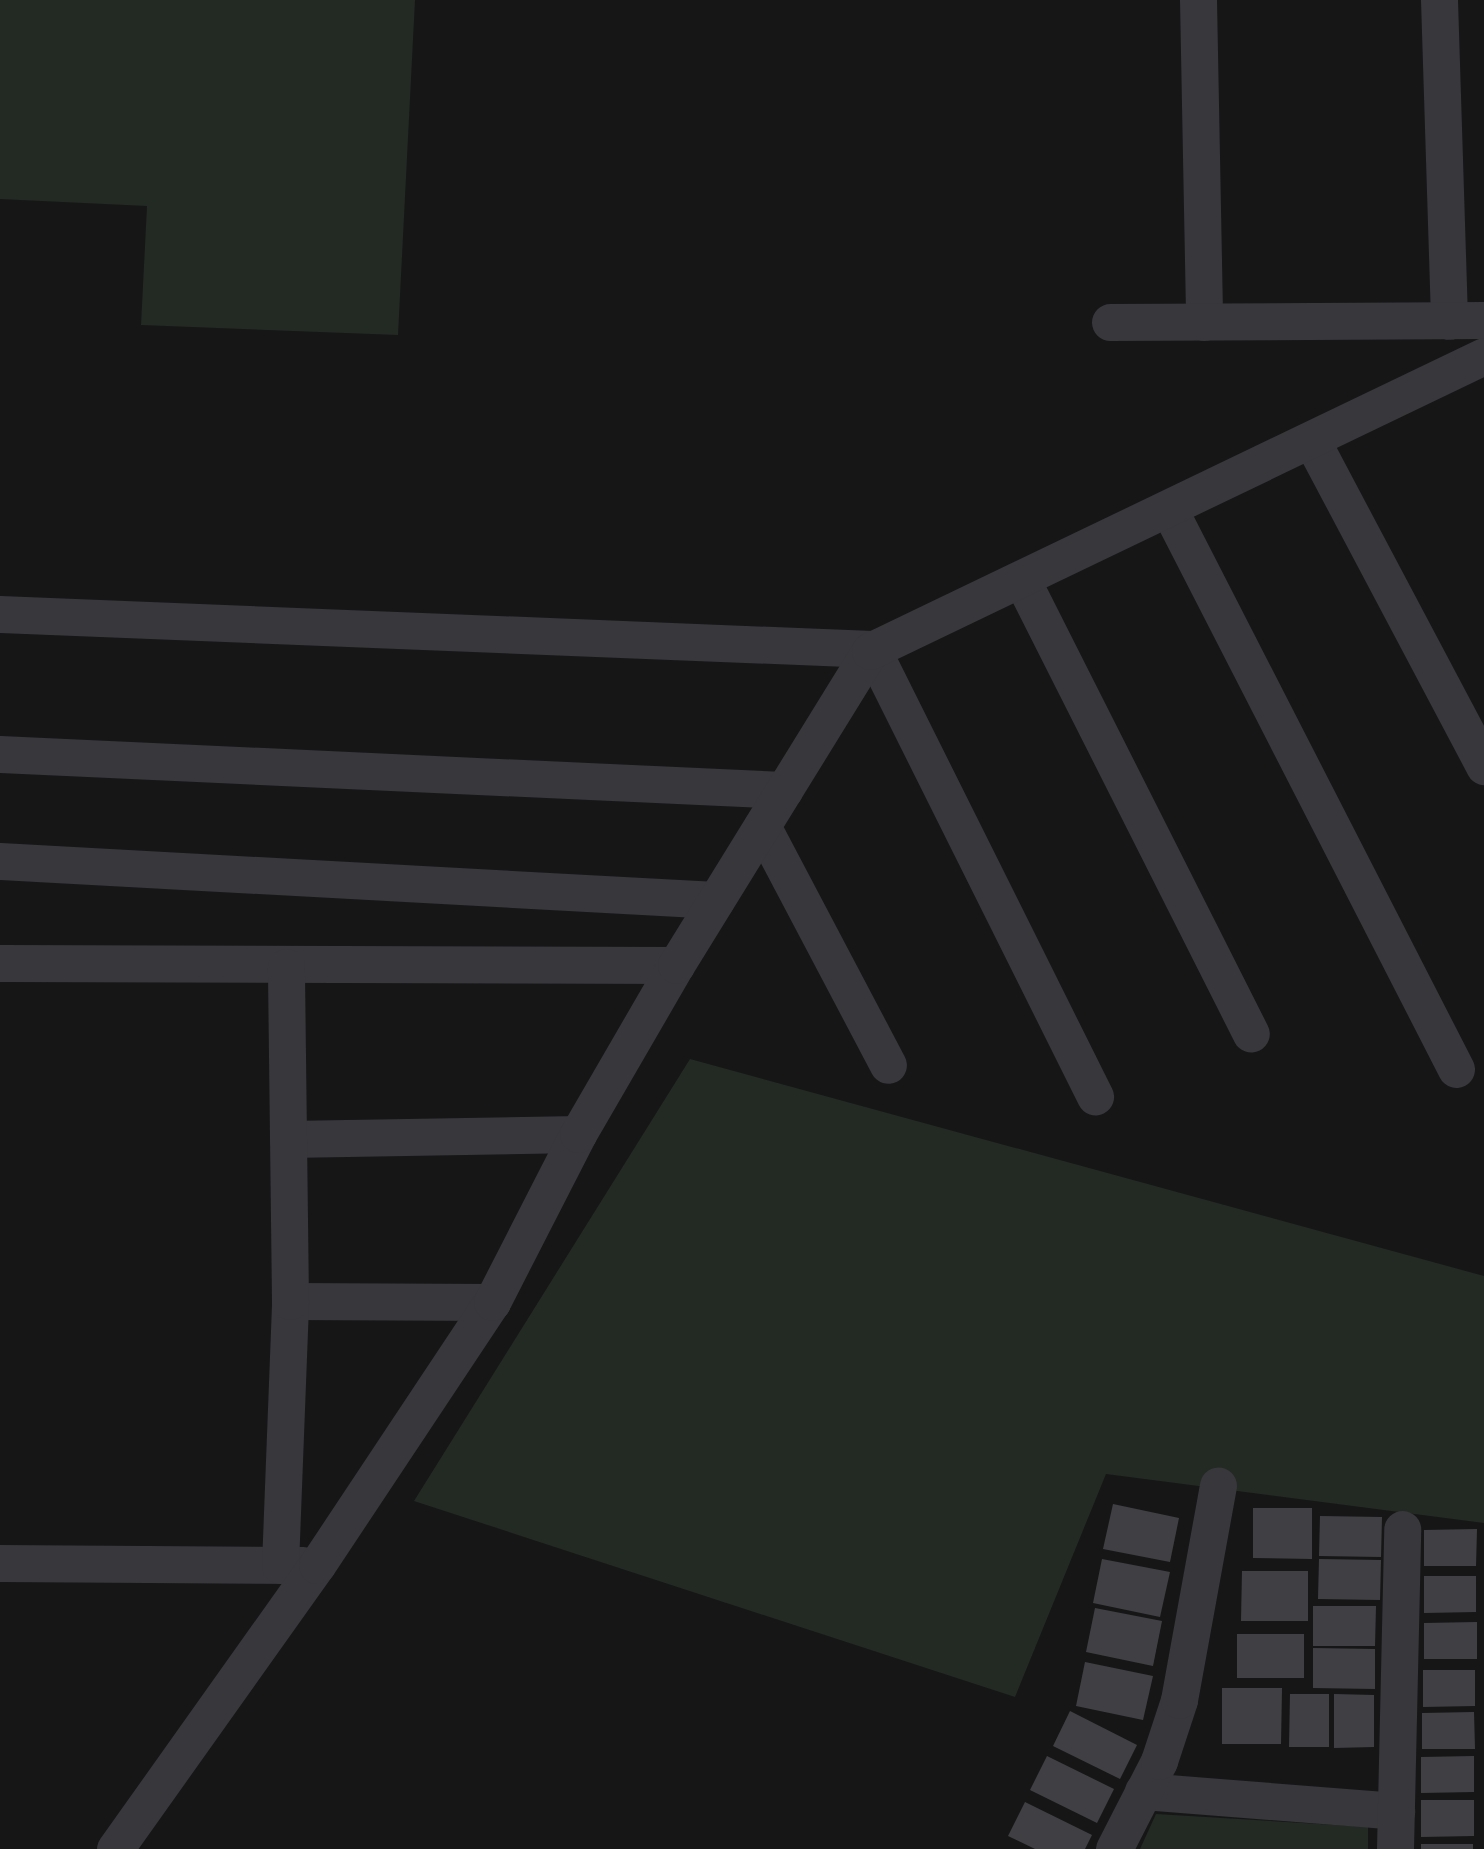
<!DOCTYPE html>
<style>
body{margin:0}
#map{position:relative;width:1484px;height:1849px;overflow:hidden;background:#161617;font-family:Mulish,sans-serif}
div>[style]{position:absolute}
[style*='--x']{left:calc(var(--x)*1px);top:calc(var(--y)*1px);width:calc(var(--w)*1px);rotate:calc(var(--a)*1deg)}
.green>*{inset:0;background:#222a23}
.building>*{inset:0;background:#404044}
.minor>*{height:37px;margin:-18.5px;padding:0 18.5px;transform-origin:18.5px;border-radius:18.5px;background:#37373c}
span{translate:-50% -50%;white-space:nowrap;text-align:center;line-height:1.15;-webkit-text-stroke:6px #111112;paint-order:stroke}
</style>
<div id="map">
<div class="green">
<div style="clip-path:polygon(0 0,415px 0,398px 335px,141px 325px,147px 206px,0 199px)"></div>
<div style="clip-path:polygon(690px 1059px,1484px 1276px,1484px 1523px,1106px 1474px,1015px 1697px,414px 1501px)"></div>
<div style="clip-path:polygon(1156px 1814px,1368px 1827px,1368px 1849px,1140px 1849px)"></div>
</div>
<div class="building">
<div style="clip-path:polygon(1113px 1504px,1179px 1518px,1170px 1562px,1103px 1549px)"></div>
<div style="clip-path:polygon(1253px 1508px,1312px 1508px,1312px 1559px,1253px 1558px)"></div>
<div style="clip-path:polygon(1320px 1516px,1382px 1517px,1381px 1557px,1319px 1556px)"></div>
<div style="clip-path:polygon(1477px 1529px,1476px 1566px,1424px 1566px,1424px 1530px)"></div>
<div style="clip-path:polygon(1102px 1559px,1170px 1572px,1160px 1617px,1093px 1603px)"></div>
<div style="clip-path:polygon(1319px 1559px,1381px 1560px,1380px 1600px,1318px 1599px)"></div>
<div style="clip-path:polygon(1242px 1571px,1308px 1571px,1308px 1621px,1241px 1621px)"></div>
<div style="clip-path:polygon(1424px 1576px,1476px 1576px,1476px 1612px,1424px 1613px)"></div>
<div style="clip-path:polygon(1313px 1606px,1376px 1606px,1375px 1646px,1313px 1646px)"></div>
<div style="clip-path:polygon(1095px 1608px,1162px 1621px,1153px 1666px,1086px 1652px)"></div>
<div style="clip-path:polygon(1477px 1622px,1477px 1659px,1424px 1659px,1424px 1623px)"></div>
<div style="clip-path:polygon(1237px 1634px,1304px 1634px,1304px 1678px,1237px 1678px)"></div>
<div style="clip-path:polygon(1313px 1648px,1375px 1649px,1375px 1689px,1313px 1688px)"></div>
<div style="clip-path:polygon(1085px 1662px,1153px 1676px,1143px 1720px,1076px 1706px)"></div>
<div style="clip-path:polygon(1423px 1670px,1475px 1670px,1475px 1706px,1423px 1707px)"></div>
<div style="clip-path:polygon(1222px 1688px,1282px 1688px,1281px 1744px,1222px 1744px)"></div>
<div style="clip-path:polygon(1290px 1694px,1329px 1694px,1329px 1747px,1289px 1747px)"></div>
<div style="clip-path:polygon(1334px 1694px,1374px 1695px,1374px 1747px,1334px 1748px)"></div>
<div style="clip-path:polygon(1070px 1711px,1137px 1745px,1120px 1779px,1053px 1746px)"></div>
<div style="clip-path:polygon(1474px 1712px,1475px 1749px,1422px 1749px,1422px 1713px)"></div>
<div style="clip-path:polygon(1047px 1756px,1114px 1789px,1097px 1823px,1030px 1790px)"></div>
<div style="clip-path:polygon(1474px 1756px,1474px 1792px,1421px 1793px,1421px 1757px)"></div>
<div style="clip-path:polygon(1421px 1800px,1474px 1800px,1474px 1836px,1421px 1837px)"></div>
<div style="clip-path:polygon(1025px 1802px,1092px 1835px,1085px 1849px,1035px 1849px,1008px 1836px)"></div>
<div style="clip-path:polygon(1421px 1844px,1473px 1844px,1473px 1849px,1421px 1849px)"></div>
</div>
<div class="minor">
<div style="--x:1198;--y:0;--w:322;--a:88.9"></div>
<div style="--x:1439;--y:0;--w:321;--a:88.2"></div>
<div style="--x:1110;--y:322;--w:374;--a:-0.3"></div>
<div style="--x:1312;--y:441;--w:368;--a:62.1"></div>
<div style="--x:1170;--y:511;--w:627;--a:62.86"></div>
<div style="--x:1022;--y:580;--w:508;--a:63.23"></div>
<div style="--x:0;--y:614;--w:873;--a:2.3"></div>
<div style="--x:872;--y:649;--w:500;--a:63.5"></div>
<div style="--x:0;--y:754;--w:785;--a:2.63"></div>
<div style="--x:762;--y:826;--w:270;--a:62.2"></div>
<div style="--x:0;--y:861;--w:717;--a:3.12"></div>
<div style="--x:0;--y:963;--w:676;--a:0.17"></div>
<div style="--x:288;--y:1139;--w:290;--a:-1"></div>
<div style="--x:290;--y:1301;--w:202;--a:0.3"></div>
<div style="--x:0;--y:1563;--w:303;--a:0.4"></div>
<div style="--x:280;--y:1565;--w:264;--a:-87.8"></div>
<div style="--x:290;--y:1301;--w:334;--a:-90.7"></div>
<div style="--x:1143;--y:1791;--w:254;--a:4.5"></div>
<div style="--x:115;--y:1849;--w:349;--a:-54.6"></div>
<div style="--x:317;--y:1565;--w:316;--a:-56.4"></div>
<div style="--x:492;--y:1302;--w:189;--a:-62.9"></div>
<div style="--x:578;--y:1134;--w:195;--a:-59.9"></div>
<div style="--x:676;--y:965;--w:369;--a:-58.3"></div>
<div style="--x:870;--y:651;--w:681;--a:-25.66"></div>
<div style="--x:1114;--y:1849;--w:99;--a:-62.9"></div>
<div style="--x:1159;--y:1761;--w:64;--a:-71.8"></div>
<div style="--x:1179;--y:1700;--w:218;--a:-79.7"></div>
<div style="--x:1395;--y:1849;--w:320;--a:-88.7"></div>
</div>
</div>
